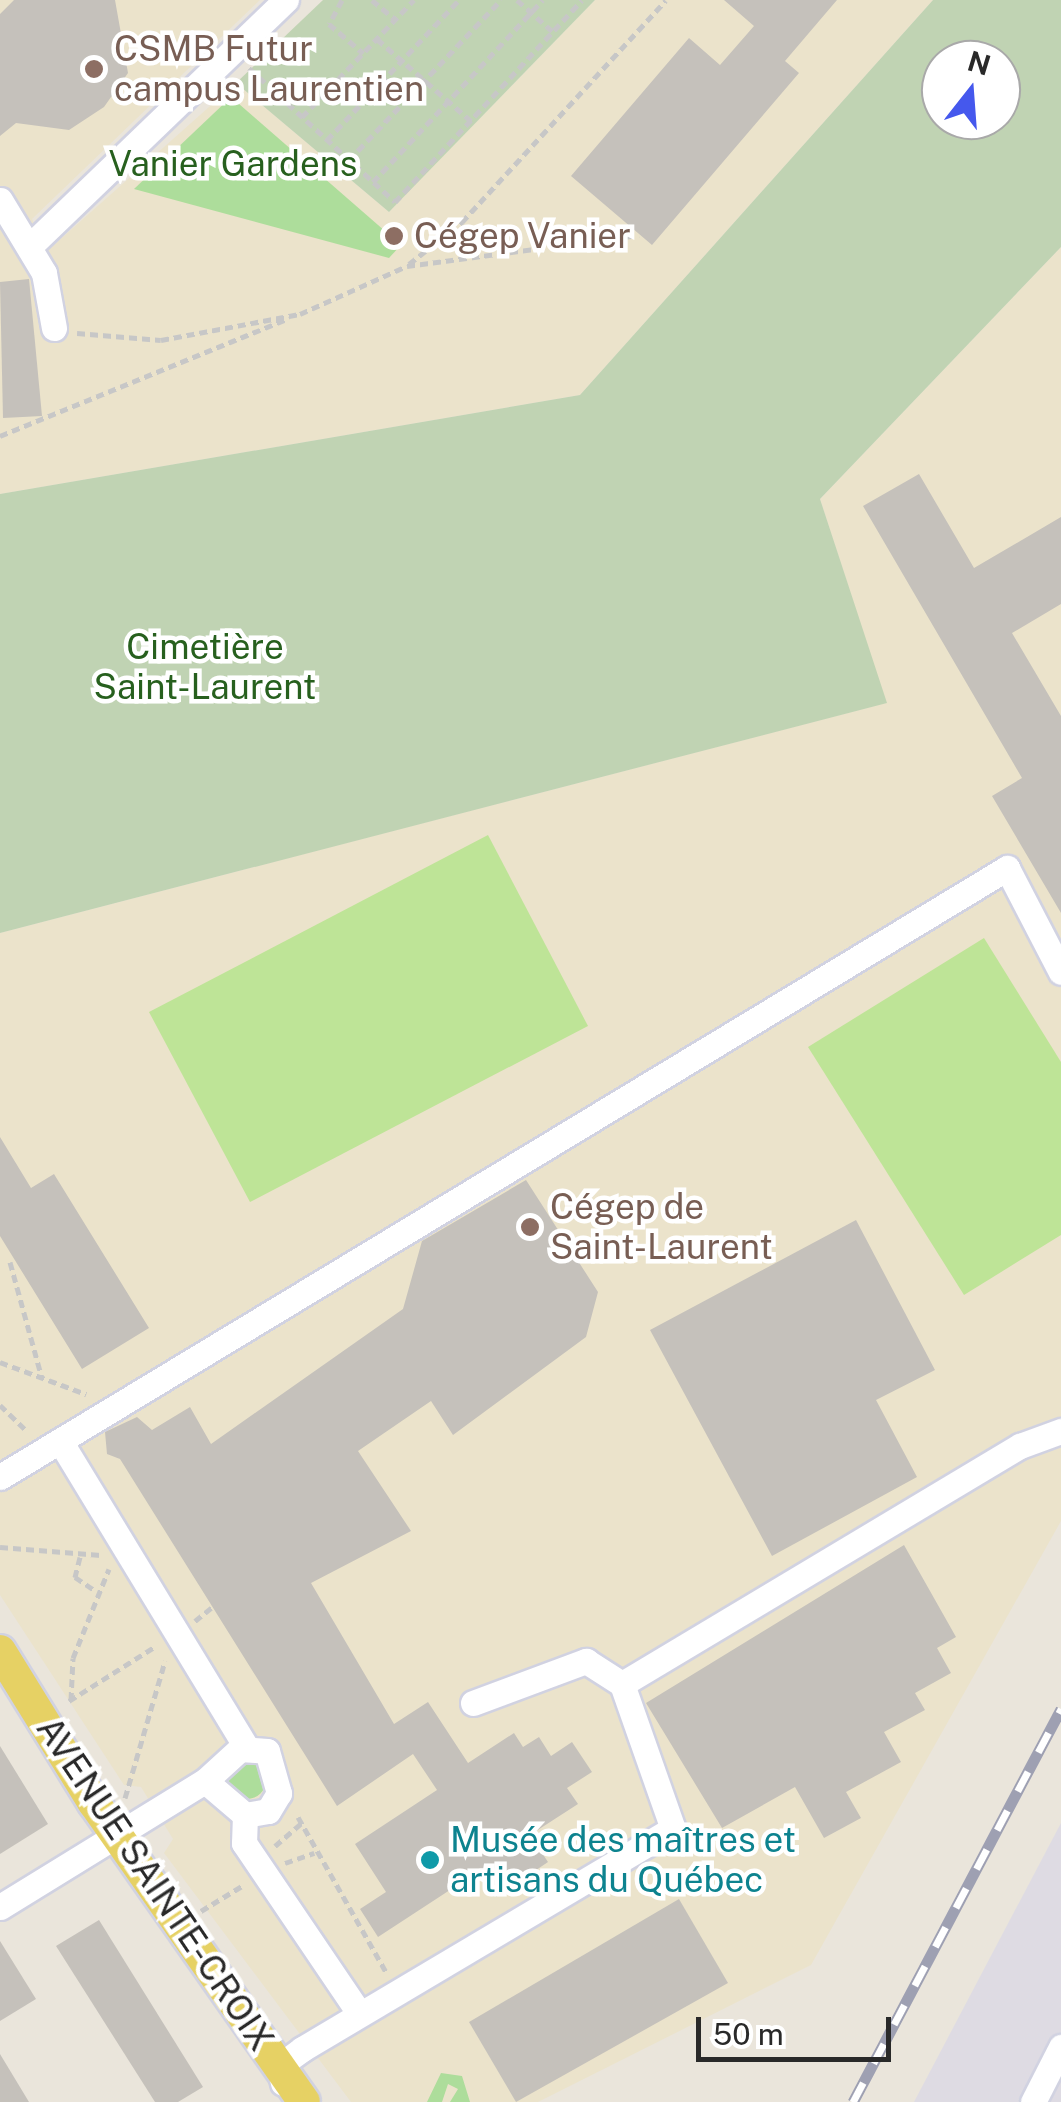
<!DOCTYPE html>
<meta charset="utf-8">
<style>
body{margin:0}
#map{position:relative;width:1061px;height:2102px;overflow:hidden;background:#eae5db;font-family:"Public Sans",sans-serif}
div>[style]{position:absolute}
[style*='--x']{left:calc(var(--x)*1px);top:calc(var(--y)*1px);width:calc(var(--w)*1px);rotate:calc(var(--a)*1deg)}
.industrial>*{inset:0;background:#dedbe3}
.education>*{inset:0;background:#ebe3cb}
.green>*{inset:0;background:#addd9b}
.round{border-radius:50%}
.cemetery>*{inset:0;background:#c0d3b3}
.pitch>*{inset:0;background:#bee497}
.building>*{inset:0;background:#c5c1bb}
.path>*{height:5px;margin-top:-2.5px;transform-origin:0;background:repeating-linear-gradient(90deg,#c7c7c7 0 8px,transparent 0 13px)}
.roads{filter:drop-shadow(2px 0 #d1d2e1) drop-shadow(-2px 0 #d1d2e1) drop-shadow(0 2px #d1d2e1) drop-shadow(0 -2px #d1d2e1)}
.minor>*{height:25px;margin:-12.5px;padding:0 12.5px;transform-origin:12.5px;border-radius:12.5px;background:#fff}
.major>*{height:32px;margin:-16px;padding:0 16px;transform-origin:16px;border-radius:16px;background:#e6d164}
.rail>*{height:11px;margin-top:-5.5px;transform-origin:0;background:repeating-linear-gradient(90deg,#fff 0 22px,#9ea0b2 0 44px);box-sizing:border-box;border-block:2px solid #9ea0b2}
.dots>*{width:28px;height:28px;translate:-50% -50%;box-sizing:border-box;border:5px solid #fff;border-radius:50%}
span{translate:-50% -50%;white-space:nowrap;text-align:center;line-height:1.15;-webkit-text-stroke:9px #fff;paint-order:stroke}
.education-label{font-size:35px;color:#785e54}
.left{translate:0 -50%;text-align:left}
.park-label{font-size:35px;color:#27601e}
.culture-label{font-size:35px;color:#0d838f}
.street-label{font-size:35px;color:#292929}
.north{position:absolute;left:921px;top:40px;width:100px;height:100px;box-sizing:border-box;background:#fff;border:2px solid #a9a9a9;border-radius:50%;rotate:17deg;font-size:28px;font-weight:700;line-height:40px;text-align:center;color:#292929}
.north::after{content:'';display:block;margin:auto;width:35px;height:45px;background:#4558ed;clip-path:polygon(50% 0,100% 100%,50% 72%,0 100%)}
.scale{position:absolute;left:696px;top:2017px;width:195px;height:45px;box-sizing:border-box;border:5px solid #292929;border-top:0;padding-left:12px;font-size:30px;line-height:35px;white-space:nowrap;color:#292929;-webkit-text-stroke:8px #fff;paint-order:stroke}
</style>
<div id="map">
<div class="industrial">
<div style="clip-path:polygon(1061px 1823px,1061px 2102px,914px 2102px)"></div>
</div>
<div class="education">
<div style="clip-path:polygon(0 0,260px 0,32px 219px,46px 252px,236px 83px,389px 212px,595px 0,933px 0,580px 395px,0 494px)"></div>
<div style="clip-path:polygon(1061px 247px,1061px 1521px,811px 1965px,538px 2102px,351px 2102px,164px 1853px,173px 1839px,141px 1787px,124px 1785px,0 1595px,0 933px,886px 703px,820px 499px)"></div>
</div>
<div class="green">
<div style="clip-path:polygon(231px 97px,401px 245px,389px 258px,134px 189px)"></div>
<div class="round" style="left:228px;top:1761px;width:38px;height:38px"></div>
<div style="clip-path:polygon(441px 2073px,462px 2076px,470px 2102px,450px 2102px,458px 2089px,448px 2084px,442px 2102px,427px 2102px)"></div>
</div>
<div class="cemetery">
<div style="clip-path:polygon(323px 0,595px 0,389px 212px,236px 83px)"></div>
<div style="clip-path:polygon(evenodd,933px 0,1061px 0,1061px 247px,820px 499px,887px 703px,0 933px,0 494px,580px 395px,933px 0,1001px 60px,1001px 120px,941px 120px,941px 60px,1001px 60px)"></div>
</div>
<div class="pitch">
<div style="clip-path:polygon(488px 835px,588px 1026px,250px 1202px,149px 1012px)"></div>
<div style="clip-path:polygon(984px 938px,1061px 1062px,1061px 1235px,964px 1295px,808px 1047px)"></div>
</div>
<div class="building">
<div style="clip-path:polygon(14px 0,115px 0,128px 73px,104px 107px,69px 130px,16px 123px,0 136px,0 14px)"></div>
<div style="clip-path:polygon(724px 0,837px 0,785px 61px,799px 73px,652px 245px,571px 176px,689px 38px,720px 65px,754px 26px)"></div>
<div style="clip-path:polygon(29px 279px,42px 416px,3px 418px,0 282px)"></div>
<div style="clip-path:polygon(919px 474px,974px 568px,1061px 517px,1061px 604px,1012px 633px,1061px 716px,1061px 913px,992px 796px,1022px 778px,863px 506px)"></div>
<div style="clip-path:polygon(0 1137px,31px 1188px,54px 1174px,149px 1328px,82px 1369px,0 1236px)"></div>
<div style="clip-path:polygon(526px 1180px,598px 1292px,586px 1337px,453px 1435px,431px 1401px,358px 1451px,411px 1531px,311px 1583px,394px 1724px,428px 1702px,468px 1763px,514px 1733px,523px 1747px,539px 1737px,551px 1756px,572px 1742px,592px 1772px,567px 1788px,578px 1804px,530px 1835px,548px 1862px,496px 1897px,479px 1871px,378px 1937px,360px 1909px,386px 1892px,355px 1844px,437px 1790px,413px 1754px,337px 1806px,120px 1459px,107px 1454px,105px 1432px,137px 1417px,152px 1430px,190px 1407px,211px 1444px,403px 1309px,422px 1241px)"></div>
<div style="clip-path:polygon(856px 1220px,935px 1370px,876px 1400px,917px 1477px,772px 1556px,650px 1330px)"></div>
<div style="clip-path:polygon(904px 1545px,956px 1637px,937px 1648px,951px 1673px,915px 1693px,925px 1710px,884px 1732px,901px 1762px,846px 1792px,861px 1818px,824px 1838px,795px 1787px,722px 1828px,646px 1703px)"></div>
<div style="clip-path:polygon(0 1746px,48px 1824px,0 1854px)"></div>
<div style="clip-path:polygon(679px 1899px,728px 1983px,516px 2102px,469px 2022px)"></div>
<div style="clip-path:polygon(99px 1920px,203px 2087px,178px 2102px,155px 2102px,56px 1946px)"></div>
<div style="clip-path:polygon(0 1941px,36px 1999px,0 2021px)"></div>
<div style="clip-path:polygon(0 2054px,29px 2102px,0 2102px)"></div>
</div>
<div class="path">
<div style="--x:342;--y:0;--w:27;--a:118"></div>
<div style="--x:329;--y:24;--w:45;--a:40.5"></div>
<div style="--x:372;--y:0;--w:30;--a:40"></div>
<div style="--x:517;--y:0;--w:47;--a:41.5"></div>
<div style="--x:377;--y:39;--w:125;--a:41.1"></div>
<div style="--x:249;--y:68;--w:198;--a:42.5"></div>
<div style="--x:395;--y:202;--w:275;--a:-47.2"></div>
<div style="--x:302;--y:117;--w:162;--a:-46.3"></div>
<div style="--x:327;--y:140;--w:192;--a:-46.7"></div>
<div style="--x:349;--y:160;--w:221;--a:-46.5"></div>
<div style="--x:373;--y:182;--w:249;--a:-47"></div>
<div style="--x:409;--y:264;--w:68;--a:-38.4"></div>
<div style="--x:462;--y:222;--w:301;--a:-47.4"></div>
<div style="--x:77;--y:333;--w:84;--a:4.8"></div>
<div style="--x:161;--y:340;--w:141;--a:-10.6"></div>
<div style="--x:300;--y:314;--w:117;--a:-24.2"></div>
<div style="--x:407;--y:266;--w:234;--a:-7.6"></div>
<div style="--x:0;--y:436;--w:312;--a:-22.2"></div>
<div style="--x:10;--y:1262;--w:120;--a:74.6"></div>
<div style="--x:0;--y:1362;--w:92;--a:20.4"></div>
<div style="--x:0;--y:1405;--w:37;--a:44"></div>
<div style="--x:0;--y:1547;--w:101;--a:4.5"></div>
<div style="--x:80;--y:1557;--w:21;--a:104"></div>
<div style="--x:75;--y:1577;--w:25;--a:34"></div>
<div style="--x:195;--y:1621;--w:22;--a:-39"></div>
<div style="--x:71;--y:1700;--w:42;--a:-87.3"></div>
<div style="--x:73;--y:1658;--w:96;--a:-68"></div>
<div style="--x:69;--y:1701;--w:103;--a:-32.3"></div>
<div style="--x:125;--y:1798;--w:143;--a:-73.7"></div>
<div style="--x:298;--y:1817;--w:178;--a:60.4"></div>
<div style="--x:275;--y:1846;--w:35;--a:-41"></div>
<div style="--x:285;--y:1863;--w:31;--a:-19"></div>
<div style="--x:201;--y:1911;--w:48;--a:-31.4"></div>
</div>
<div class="roads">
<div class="minor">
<div style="--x:0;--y:200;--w:85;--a:58.9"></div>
<div style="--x:44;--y:273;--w:56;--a:79.7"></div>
<div style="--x:31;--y:245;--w:354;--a:-43.9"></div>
<div style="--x:60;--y:1441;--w:358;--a:58.7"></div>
<div style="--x:0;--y:1477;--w:1177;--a:-31.16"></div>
<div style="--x:1007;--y:868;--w:117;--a:62.6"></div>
<div style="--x:473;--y:1703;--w:121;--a:-20.4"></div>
<div style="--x:586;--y:1661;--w:43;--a:32.6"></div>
<div style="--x:622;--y:1684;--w:464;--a:-30.9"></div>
<div style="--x:1020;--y:1446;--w:44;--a:-20.1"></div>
<div style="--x:245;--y:1815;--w:28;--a:92"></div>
<div style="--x:244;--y:1843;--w:205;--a:55.9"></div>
<div style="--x:0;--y:1907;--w:241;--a:-31.6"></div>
<div style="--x:205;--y:1781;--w:47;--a:-42.4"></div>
<div style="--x:240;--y:1749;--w:27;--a:4"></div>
<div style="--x:267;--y:1751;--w:44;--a:74.1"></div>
<div style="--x:279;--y:1793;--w:21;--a:121"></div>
<div style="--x:268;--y:1811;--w:23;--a:170"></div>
<div style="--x:245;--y:1815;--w:52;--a:-139.6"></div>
<div style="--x:283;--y:2083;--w:17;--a:-103"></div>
<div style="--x:279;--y:2066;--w:29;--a:-36"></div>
<div style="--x:302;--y:2049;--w:431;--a:-30.7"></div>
<div style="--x:673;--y:1829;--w:154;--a:-109.4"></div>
<div style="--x:1033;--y:2102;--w:62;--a:-63"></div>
</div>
<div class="major">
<div style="--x:0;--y:1651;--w:179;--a:58.3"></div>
<div style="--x:94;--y:1803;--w:365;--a:54.9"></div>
</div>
</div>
<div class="rail">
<div style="--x:853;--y:2102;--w:445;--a:-62.1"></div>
</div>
<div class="dots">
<div style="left:94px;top:69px;background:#8d6e63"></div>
<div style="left:394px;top:236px;background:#8d6e63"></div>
<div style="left:530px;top:1227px;background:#8d6e63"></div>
<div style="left:430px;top:1860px;background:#0f9aa8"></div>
</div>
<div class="education-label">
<span class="left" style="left:114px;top:69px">CSMB Futur<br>campus Laurentien</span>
<span class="left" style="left:414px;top:236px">Cégep Vanier</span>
<span class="left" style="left:550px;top:1227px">Cégep de<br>Saint-Laurent</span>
</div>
<div class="park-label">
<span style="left:233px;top:164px">Vanier Gardens</span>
<span style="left:205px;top:667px">Cimetière<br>Saint-Laurent</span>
</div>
<div class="culture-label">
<span class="left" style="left:450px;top:1860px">Musée des maîtres et<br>artisans du Québec</span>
</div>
<div class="street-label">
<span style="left:155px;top:1884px;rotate:56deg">AVENUE SAINTE-CROIX</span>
</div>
<div class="north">N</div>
<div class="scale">50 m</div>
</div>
